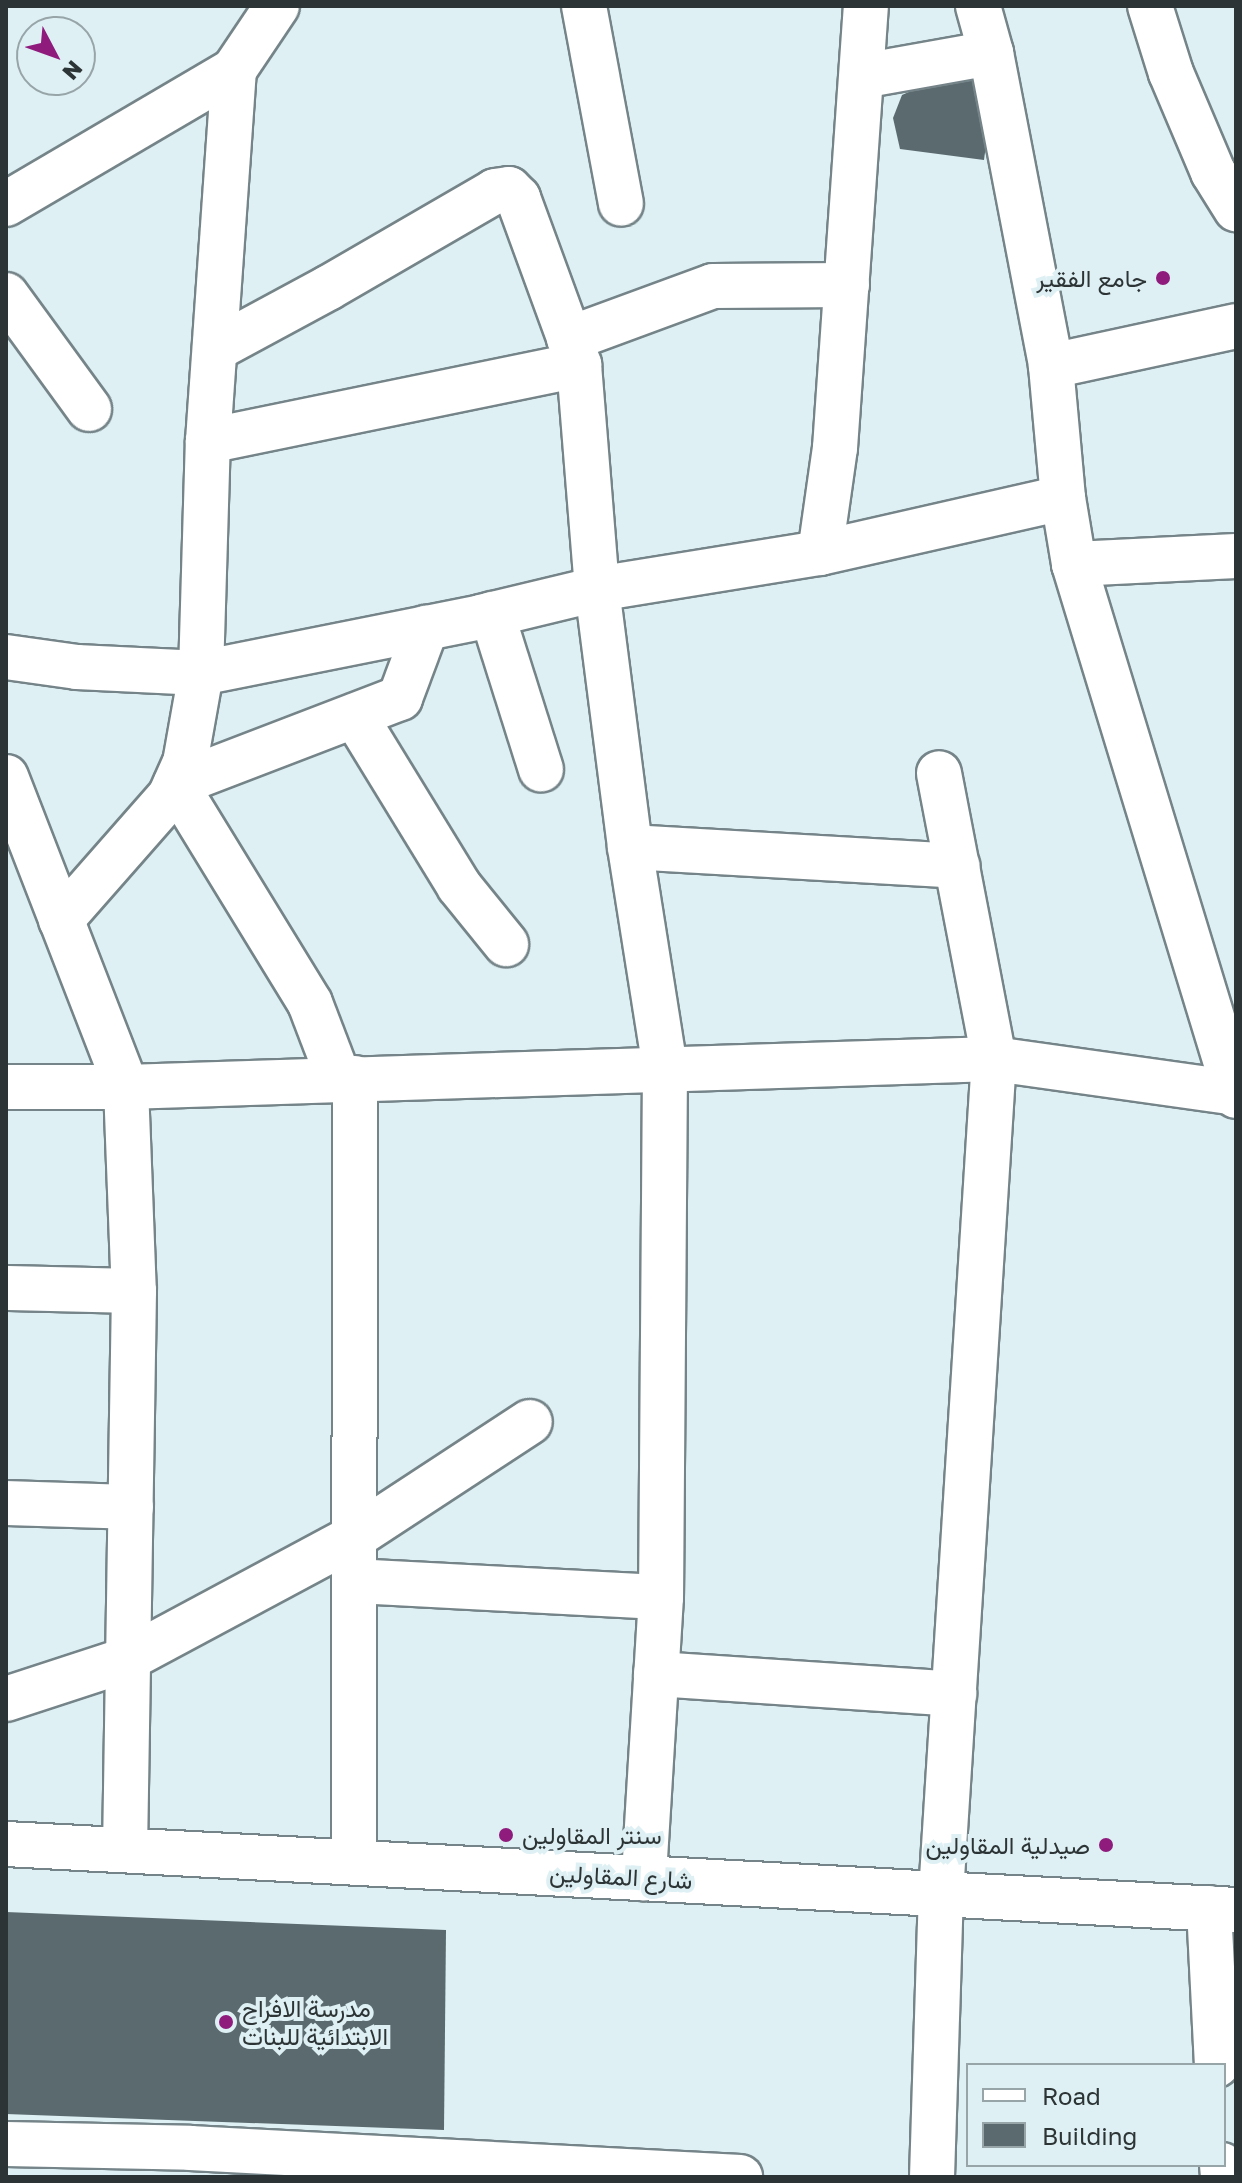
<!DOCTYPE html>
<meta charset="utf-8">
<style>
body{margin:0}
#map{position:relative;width:1242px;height:2183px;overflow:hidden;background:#def0f4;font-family:"Golos Text",Vazirmatn,sans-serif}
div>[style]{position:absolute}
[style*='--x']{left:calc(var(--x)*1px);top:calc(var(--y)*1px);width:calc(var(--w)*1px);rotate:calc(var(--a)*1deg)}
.building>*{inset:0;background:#5b6a6e}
.roads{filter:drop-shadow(2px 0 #758488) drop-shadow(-2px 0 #758488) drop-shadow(0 2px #758488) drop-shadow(0 -2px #758488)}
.minor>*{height:44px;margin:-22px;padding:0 22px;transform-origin:22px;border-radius:22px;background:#fff}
.dots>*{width:22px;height:22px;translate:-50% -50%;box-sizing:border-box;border:4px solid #def0f4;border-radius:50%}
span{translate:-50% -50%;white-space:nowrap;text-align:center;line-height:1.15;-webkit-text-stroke:8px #def0f4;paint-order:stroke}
.poi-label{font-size:24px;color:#2d3435}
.right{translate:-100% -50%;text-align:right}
.left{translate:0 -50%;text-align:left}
.street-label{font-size:24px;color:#2d3435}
.frame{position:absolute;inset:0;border:8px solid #2d3435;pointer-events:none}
.legend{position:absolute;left:966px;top:2063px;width:260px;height:104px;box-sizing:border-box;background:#def0f4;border:2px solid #97a5a8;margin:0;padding:10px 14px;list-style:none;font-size:24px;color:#2d3435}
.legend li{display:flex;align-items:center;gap:16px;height:40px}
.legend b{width:40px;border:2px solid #97a5a8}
.north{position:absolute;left:16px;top:16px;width:80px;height:80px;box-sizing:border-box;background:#def0f4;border:2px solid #97a5a8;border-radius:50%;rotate:131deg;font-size:22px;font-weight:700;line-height:32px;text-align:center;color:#2d3435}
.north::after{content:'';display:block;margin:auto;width:28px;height:36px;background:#8f1c7d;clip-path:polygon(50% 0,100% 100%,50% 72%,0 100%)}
</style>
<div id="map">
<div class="building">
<div style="clip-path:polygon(968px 74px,990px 114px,984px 160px,900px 149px,893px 118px,902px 95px,929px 83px)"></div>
<div style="clip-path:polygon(6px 1912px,446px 1930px,444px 2130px,6px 2114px)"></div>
</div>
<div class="roads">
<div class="minor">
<div style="--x:584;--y:6;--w:201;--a:79.4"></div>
<div style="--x:978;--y:6;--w:49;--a:74.5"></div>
<div style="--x:991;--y:53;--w:319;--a:79.1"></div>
<div style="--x:1051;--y:366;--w:133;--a:84.8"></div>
<div style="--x:1063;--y:498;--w:67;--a:80.5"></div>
<div style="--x:1074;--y:564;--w:556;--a:73.06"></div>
<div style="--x:1150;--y:6;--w:70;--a:72.6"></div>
<div style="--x:1171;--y:73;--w:108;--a:67"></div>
<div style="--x:1213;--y:172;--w:44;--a:58.1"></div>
<div style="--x:862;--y:76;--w:131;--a:-10.1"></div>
<div style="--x:6;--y:204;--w:264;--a:-30.4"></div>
<div style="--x:234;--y:70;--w:77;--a:-56.1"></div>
<div style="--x:6;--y:295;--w:141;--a:53.9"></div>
<div style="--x:569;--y:339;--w:153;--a:-20.2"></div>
<div style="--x:713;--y:286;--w:134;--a:-0.4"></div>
<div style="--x:217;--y:348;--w:126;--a:-28.4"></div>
<div style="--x:328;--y:288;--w:193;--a:-30.1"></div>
<div style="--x:495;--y:191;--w:14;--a:-8"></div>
<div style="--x:509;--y:189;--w:13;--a:45"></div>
<div style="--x:518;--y:198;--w:178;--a:69.9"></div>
<div style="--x:579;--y:365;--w:225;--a:85.4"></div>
<div style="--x:597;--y:589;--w:260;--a:82.7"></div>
<div style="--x:630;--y:847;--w:224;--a:81"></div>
<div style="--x:665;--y:1068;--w:529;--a:90.43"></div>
<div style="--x:661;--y:1597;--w:282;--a:93.5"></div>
<div style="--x:1051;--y:366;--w:189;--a:-12.2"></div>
<div style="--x:208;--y:441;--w:379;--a:-11.6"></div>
<div style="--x:820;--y:553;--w:106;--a:-81.9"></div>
<div style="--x:835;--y:448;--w:443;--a:-86"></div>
<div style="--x:1074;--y:564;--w:162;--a:-2.8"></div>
<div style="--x:492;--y:614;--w:163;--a:72.5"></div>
<div style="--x:6;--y:657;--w:72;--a:8"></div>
<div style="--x:77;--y:667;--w:124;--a:2.8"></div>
<div style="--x:201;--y:673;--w:286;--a:-11.3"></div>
<div style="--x:481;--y:617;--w:119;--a:-13.6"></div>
<div style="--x:597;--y:589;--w:226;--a:-9.2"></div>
<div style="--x:820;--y:553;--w:249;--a:-12.8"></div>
<div style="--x:355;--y:716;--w:199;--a:58.5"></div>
<div style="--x:459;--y:886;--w:75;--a:51"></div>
<div style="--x:6;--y:777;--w:332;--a:68.8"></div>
<div style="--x:126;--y:1087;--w:204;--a:87.8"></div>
<div style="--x:134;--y:1291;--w:558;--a:90.92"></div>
<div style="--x:630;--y:847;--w:328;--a:3.3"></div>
<div style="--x:61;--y:920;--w:165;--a:-48.7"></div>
<div style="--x:170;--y:796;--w:36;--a:-66"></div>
<div style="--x:185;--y:763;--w:91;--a:-79.9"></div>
<div style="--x:201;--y:673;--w:232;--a:-88.3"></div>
<div style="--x:208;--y:441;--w:372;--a:-86"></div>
<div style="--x:339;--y:1079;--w:81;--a:-110.9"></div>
<div style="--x:310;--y:1003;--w:257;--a:-121.5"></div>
<div style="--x:176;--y:784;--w:240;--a:-21"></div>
<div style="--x:400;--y:698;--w:75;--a:-69.6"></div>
<div style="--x:6;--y:1087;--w:120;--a:0"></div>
<div style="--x:126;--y:1087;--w:868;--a:-1.85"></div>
<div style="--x:994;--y:1059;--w:243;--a:8"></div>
<div style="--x:6;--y:1288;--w:128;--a:1.3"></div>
<div style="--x:6;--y:1503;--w:125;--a:1.8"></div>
<div style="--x:355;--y:1581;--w:306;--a:3"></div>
<div style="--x:656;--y:1674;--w:299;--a:3.8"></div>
<div style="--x:6;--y:1699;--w:125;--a:-18.1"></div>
<div style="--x:125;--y:1660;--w:260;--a:-28.2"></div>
<div style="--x:354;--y:1537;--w:210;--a:-33.2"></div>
<div style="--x:6;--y:1844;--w:1232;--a:3.07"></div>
<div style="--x:354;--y:1861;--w:783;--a:-89.93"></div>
<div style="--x:1209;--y:1908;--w:157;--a:87.1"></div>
<div style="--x:6;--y:2144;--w:184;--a:1.2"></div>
<div style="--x:190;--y:2148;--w:551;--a:3.02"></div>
<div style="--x:1222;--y:2165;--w:12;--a:85"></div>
<div style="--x:932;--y:2177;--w:283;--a:-88.2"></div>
<div style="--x:941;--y:1894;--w:837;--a:-86.37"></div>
<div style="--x:994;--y:1059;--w:291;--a:-100.9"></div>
</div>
</div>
<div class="dots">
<div style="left:1163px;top:278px;background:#8f1c7d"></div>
<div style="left:506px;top:1835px;background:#8f1c7d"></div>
<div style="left:1106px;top:1845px;background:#8f1c7d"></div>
<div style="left:226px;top:2022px;background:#8f1c7d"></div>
</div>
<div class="poi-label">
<span class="right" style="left:1147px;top:278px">جامع الفقير</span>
<span class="left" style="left:522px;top:1835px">سنتر المقاولين</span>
<span class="right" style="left:1090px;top:1845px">صيدلية المقاولين</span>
<span class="left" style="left:242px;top:2022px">مدرسة اﻻفراح<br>اﻻبتدائية للبنات</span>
</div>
<div class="street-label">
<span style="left:621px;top:1876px;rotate:3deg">شارع المقاولين</span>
</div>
<div class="frame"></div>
<ul class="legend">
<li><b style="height:10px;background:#fff"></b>Road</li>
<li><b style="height:22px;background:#5b6a6e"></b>Building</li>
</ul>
<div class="north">N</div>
</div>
